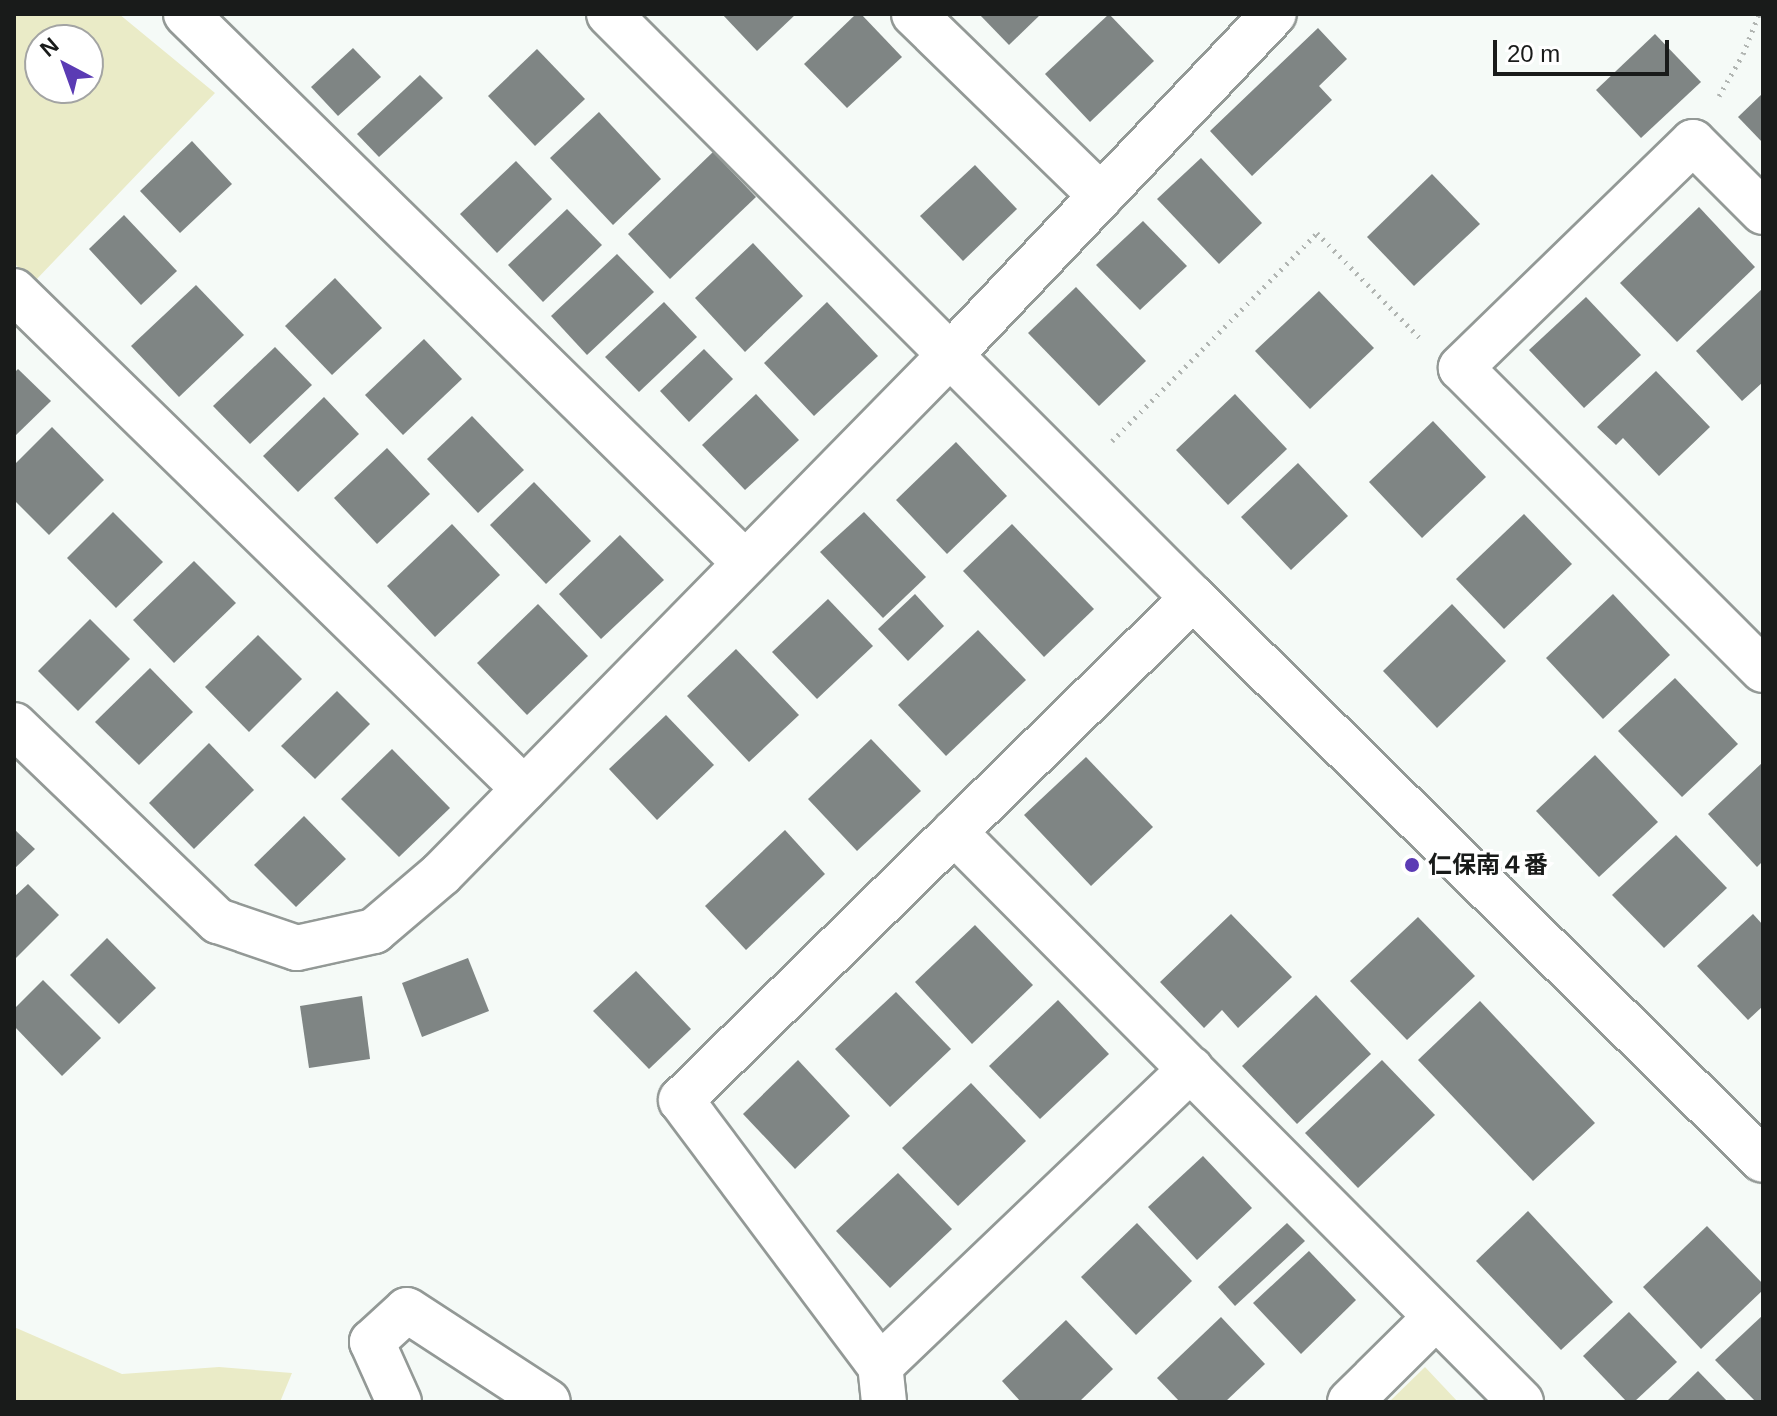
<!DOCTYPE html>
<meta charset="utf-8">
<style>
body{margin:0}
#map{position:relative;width:1777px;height:1416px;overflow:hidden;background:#f5faf7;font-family:Arial,"Noto Sans JP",sans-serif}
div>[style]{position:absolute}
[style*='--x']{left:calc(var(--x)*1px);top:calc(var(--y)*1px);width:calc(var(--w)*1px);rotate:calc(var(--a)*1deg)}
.green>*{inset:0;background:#eaebc7}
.building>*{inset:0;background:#7f8584}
.path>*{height:5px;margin-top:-2.5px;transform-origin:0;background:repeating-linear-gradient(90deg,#b1b5b2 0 2px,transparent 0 8px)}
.roads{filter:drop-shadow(2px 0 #939996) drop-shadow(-2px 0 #939996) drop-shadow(0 2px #939996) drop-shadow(0 -2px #939996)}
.minor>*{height:44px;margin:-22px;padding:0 22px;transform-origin:22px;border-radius:22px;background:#fff}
.dots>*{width:22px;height:22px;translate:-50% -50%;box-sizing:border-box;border:4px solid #fff;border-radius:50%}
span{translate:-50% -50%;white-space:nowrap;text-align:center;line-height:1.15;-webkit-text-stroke:7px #fff;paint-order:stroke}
.poi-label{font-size:24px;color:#191b1a;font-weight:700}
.left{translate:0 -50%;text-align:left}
.frame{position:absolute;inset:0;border:16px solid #191b1a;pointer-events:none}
.north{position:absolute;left:24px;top:24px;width:80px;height:80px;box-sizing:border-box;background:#fff;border:2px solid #a3a4a3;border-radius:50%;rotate:319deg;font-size:22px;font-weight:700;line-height:32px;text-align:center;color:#191b1a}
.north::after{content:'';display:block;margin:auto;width:28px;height:36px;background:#5b3bb4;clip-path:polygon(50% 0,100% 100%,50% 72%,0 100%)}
.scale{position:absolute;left:1493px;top:40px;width:176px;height:36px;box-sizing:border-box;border:4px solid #191b1a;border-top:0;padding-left:10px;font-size:24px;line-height:28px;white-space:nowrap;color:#191b1a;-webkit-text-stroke:6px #fff;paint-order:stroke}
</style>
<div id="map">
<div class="green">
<div style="clip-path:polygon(evenodd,14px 14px,119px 14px,215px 93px,33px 283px,14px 263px,14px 14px,40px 40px,88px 40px,88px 88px,40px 88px,40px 40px)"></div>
<div style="clip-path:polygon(14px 1327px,122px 1374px,219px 1367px,292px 1373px,280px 1402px,14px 1402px)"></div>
<div style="clip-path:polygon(1425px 1367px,1458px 1402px,1389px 1402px)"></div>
</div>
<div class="building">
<div style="clip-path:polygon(722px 14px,796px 14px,757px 51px)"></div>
<div style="clip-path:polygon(856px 14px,861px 14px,902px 57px,847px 108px,804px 64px)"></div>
<div style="clip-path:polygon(979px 14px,1041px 14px,1009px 45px)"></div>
<div style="clip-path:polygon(1109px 14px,1154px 61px,1090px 122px,1045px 74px)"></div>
<div style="clip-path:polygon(1318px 28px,1347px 59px,1319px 86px,1332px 100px,1252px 176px,1210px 131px)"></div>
<div style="clip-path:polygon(1655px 34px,1701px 82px,1641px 138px,1596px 90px)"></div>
<div style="clip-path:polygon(353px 48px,381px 77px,338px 116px,311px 87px)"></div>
<div style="clip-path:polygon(537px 49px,585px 99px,535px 146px,488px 96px)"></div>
<div style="clip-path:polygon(420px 75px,443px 98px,379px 157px,357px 134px)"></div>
<div style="clip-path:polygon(1763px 93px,1763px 143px,1738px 117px)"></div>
<div style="clip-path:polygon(599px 112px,661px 179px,613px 225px,550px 158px)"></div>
<div style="clip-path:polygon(192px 141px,232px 184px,180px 233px,140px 191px)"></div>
<div style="clip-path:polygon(713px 152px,756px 197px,670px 279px,628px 234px)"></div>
<div style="clip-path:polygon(1201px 158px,1262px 223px,1219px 264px,1157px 199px)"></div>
<div style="clip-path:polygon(516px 161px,552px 199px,497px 253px,460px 214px)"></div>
<div style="clip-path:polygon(975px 165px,1017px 209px,963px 261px,920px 216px)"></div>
<div style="clip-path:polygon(1432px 174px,1480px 224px,1414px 286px,1367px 237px)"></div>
<div style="clip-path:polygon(1699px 207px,1755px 267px,1677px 342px,1620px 283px)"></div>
<div style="clip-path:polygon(567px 209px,602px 245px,543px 302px,508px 265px)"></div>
<div style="clip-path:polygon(124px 215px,177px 271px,141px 305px,89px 249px)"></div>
<div style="clip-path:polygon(1143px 221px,1187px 266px,1140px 310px,1096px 265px)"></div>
<div style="clip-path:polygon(753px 243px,803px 296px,745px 352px,695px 298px)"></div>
<div style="clip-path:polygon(617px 254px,654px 292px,587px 355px,551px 316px)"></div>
<div style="clip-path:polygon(335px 278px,382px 328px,332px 375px,285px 326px)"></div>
<div style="clip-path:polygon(196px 285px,244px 335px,179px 397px,131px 346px)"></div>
<div style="clip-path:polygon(1076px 287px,1146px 361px,1099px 406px,1028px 333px)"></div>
<div style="clip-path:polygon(1763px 288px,1763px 382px,1742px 401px,1696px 351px)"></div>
<div style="clip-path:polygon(1319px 291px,1374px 348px,1310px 409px,1255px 351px)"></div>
<div style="clip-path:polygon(1586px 297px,1641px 355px,1584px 408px,1529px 350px)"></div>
<div style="clip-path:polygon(664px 302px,697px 337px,639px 392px,605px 357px)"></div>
<div style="clip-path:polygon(827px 302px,878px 356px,814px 416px,764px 363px)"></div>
<div style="clip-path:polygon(424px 339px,462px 379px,403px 435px,365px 395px)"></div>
<div style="clip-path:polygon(275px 347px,312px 385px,250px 444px,213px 406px)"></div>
<div style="clip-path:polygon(704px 349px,733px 379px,689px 422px,660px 391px)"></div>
<div style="clip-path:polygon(18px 369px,51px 401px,14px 437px,14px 373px)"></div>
<div style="clip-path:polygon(1656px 371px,1710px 427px,1659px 476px,1623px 438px,1616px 445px,1597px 427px)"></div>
<div style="clip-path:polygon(756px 394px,799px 440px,745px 490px,702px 445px)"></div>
<div style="clip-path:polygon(1235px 394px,1287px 449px,1228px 505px,1176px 450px)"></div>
<div style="clip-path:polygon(324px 397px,359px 434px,298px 492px,263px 456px)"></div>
<div style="clip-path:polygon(472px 416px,524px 470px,478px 513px,427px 459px)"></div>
<div style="clip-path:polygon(1433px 421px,1486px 477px,1422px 538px,1369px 482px)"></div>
<div style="clip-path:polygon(52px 427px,104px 480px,49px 535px,14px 500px,14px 465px)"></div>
<div style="clip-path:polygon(956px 442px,1007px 496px,947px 554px,896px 500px)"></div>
<div style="clip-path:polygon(387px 448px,430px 494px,377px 544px,334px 498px)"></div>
<div style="clip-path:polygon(1298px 463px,1348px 516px,1291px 570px,1241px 517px)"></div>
<div style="clip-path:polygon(534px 482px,591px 541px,546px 584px,490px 525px)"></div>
<div style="clip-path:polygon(113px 512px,163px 562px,116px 608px,67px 558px)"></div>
<div style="clip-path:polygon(864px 512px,926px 577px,883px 618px,820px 552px)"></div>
<div style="clip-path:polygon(1524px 514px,1572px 564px,1504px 629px,1456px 579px)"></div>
<div style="clip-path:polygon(452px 524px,500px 575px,435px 637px,387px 586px)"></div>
<div style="clip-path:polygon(1012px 524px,1094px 609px,1044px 657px,963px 571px)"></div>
<div style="clip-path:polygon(620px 535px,664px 580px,601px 639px,559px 594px)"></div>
<div style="clip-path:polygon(194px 561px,236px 603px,174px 663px,133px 620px)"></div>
<div style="clip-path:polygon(915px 594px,944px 626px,908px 661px,878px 629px)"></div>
<div style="clip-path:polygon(1613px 594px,1670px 655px,1603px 719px,1546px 658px)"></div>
<div style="clip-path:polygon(828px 599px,873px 646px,817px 699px,772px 652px)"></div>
<div style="clip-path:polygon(538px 604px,588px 656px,527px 715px,477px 663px)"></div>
<div style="clip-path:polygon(1452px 604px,1506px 661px,1437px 728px,1383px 671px)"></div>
<div style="clip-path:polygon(90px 619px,130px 659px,78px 711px,38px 671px)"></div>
<div style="clip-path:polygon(978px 630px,1026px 680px,946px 756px,898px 705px)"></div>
<div style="clip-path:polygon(258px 635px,302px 679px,249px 732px,205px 687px)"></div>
<div style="clip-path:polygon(736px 649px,799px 715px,749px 762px,687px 696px)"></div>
<div style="clip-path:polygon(150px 668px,193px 712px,139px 765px,95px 722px)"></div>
<div style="clip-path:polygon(1675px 678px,1738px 744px,1682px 797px,1618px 731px)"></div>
<div style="clip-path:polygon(337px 691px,370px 724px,315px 779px,281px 746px)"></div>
<div style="clip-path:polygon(666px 715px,714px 765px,657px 820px,609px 769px)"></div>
<div style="clip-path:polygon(871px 739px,921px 791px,857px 851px,808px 799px)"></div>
<div style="clip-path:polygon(209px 743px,254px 790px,194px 849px,149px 803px)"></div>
<div style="clip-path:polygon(392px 749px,450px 808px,399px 857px,341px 799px)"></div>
<div style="clip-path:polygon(1595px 755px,1658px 822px,1599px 877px,1536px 811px)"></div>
<div style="clip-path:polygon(1086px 757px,1153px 827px,1091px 886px,1024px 815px)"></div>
<div style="clip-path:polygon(1763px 762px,1763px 861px,1757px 867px,1708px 814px)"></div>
<div style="clip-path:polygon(304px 816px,346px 859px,296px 907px,254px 865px)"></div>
<div style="clip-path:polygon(14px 829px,35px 849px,14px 869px)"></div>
<div style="clip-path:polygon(785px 830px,825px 874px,746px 950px,705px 906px)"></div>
<div style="clip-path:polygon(1676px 835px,1727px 888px,1664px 948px,1612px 895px)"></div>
<div style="clip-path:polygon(28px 884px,59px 915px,14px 960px,14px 897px)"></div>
<div style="clip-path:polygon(1231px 914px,1292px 977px,1238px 1028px,1222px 1010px,1204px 1028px,1160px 982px)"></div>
<div style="clip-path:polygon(1753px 914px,1763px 925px,1763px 1006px,1748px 1020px,1697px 966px)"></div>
<div style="clip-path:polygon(1418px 917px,1475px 976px,1407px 1040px,1350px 981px)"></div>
<div style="clip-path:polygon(975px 925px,1033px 985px,972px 1044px,915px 982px)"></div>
<div style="clip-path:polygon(107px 938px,156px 988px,119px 1024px,70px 975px)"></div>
<div style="clip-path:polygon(468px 958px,489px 1011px,422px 1037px,402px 983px)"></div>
<div style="clip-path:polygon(636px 971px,691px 1029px,649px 1069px,593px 1011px)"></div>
<div style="clip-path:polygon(43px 980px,101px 1038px,62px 1076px,14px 1026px,14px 1009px)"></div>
<div style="clip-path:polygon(896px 992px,951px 1049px,890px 1107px,835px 1049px)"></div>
<div style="clip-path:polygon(1316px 995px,1371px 1054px,1297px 1124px,1242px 1066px)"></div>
<div style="clip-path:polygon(362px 996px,370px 1059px,309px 1068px,300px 1006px)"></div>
<div style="clip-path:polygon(1058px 1000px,1109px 1054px,1040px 1119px,989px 1066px)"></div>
<div style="clip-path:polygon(1480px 1001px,1595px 1123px,1533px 1181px,1418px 1060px)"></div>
<div style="clip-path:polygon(798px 1060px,850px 1116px,795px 1169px,743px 1114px)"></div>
<div style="clip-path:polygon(1382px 1060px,1435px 1115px,1358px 1188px,1305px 1133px)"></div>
<div style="clip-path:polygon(971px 1083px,1026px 1141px,958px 1206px,902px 1148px)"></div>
<div style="clip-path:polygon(1203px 1156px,1252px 1208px,1197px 1260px,1148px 1207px)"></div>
<div style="clip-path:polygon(898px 1173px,952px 1229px,890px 1288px,836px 1231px)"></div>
<div style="clip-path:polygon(1528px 1211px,1613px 1302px,1561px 1350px,1476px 1261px)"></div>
<div style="clip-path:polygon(1137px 1223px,1192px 1281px,1136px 1335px,1081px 1277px)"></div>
<div style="clip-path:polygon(1287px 1223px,1305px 1241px,1235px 1306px,1218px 1287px)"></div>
<div style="clip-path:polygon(1707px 1226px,1763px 1284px,1763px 1290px,1701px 1349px,1643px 1287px)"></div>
<div style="clip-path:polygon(1309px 1251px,1356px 1300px,1301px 1354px,1253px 1303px)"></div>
<div style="clip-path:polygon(1629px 1312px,1677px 1362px,1634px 1402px,1627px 1402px,1583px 1356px)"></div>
<div style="clip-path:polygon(1763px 1315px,1763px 1402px,1756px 1402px,1715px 1360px)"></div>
<div style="clip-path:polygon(1221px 1317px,1265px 1364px,1225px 1402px,1180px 1402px,1157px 1378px)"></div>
<div style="clip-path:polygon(1066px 1320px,1113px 1369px,1079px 1402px,1021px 1402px,1002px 1381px)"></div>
<div style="clip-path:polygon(1698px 1371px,1728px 1402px,1666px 1402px)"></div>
</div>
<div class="path">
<div style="--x:1719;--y:96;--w:48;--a:-60.3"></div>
<div style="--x:1743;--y:54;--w:43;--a:-68.2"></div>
<div style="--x:1112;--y:441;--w:292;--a:-45.4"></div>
<div style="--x:1317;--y:233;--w:146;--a:45.6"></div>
</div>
<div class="roads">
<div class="minor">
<div style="--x:186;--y:14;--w:784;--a:44.48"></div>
<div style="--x:609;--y:14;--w:826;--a:45"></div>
<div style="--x:1193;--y:598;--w:800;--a:44.6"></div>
<div style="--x:914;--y:14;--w:261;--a:44.2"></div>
<div style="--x:1763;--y:212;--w:99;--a:-135"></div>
<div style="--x:1693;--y:142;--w:324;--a:135.8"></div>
<div style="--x:1461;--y:368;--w:427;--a:45"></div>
<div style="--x:14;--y:291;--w:713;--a:44.32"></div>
<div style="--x:14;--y:725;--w:283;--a:43.9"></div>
<div style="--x:218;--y:921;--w:83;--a:18.9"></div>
<div style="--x:297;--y:948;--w:79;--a:-12.4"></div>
<div style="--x:374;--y:931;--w:88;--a:-40.4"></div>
<div style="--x:441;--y:874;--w:728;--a:-45.56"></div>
<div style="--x:951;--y:354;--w:469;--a:-46.5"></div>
<div style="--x:954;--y:832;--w:804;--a:45.15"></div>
<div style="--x:880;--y:1366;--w:430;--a:-43.7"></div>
<div style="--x:399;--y:1402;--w:66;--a:-114.2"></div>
<div style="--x:372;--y:1342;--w:47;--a:-42.4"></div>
<div style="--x:407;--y:1310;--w:168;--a:33.1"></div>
<div style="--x:884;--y:1402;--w:36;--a:-96"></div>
<div style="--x:880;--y:1366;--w:332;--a:-126.8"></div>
<div style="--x:681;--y:1100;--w:717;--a:-44.43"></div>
<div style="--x:1350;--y:1402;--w:121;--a:-44.7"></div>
</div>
</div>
<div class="dots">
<div style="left:1412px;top:865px;background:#5b3bb4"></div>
</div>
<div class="poi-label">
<span class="left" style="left:1428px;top:865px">仁保南４番</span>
</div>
<div class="frame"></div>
<div class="north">N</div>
<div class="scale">20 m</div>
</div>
